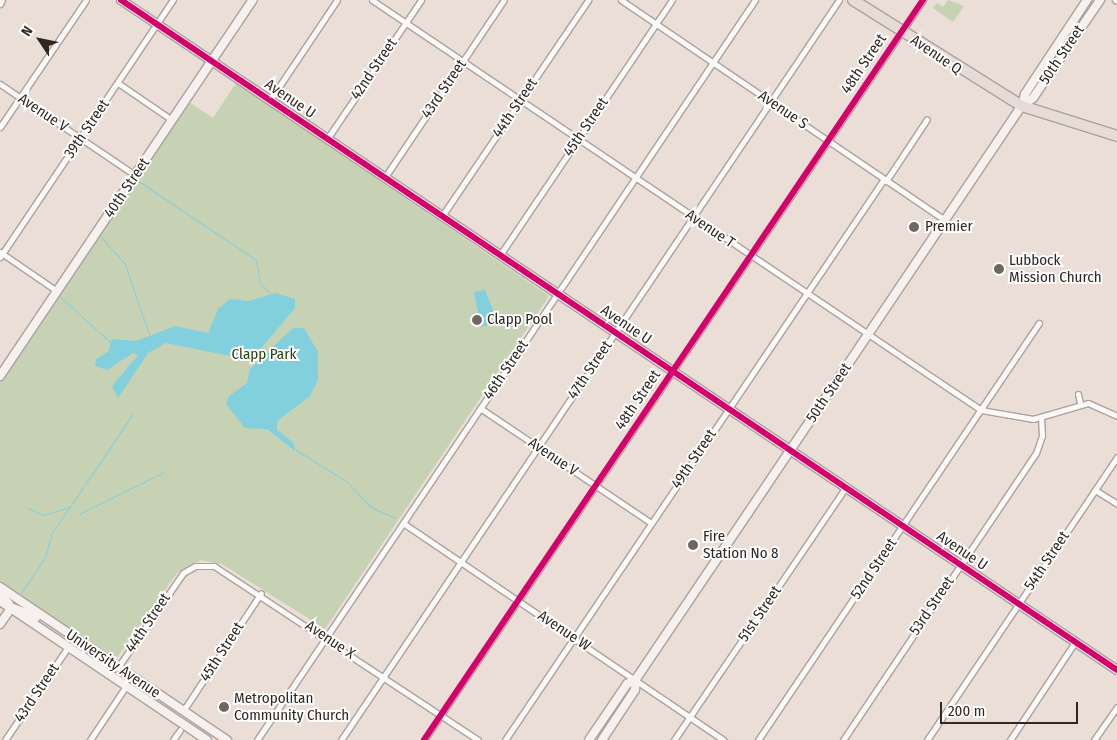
<!DOCTYPE html>
<style>
body{margin:0}
#map{position:relative;width:1117px;height:740px;overflow:hidden;background:#eaded7;font-family:"Fira Sans Condensed",sans-serif}
div>[style]{position:absolute}
[style*='--x']{left:calc(var(--x)*1px);top:calc(var(--y)*1px);width:calc(var(--w)*1px);rotate:calc(var(--a)*1deg)}
.green>*{inset:0;background:#c7d1b4}
.water>*{inset:0;background:#82d0dd}
.stream>*{height:1px;margin:-0.5px;padding:0 0.5px;transform-origin:0.5px;border-radius:0.5px;background:#82d0dd}
.roads{filter:drop-shadow(1px 0 #aba29d) drop-shadow(-1px 0 #aba29d) drop-shadow(0 1px #aba29d) drop-shadow(0 -1px #aba29d)}
.street>*{height:5px;margin:-2.5px;padding:0 2.5px;transform-origin:2.5px;border-radius:2.5px;background:#fcfaf9}
.secondary>*{height:8px;margin:-4px;padding:0 4px;transform-origin:4px;border-radius:4px;background:#f6f1ef}
.highway>*{height:10px;margin:-5px;padding:0 5px;transform-origin:5px;border-radius:5px;background:#e7dbd7}
.cycleway>*{height:6px;margin:-3px;padding:0 3px;transform-origin:3px;border-radius:3px;background:#d6006c}
.dots>*{width:14px;height:14px;translate:-50% -50%;box-sizing:border-box;border:2px solid #fff;border-radius:50%}
span{translate:-50% -50%;white-space:nowrap;text-align:center;line-height:1.15;-webkit-text-stroke:4px #fff;paint-order:stroke}
.street-label{font-size:15px;color:#2f2722}
.poi-label{font-size:15px;color:#2f2722}
.left{translate:0 -50%;text-align:left}
.park-label{font-size:15px;color:#29430f}
.north{position:absolute;left:15px;top:15px;width:50px;height:50px;-webkit-text-stroke:4px #fff;paint-order:stroke;rotate:304deg;font-size:14px;font-weight:700;line-height:20px;text-align:center;color:#2f2722}
.north::after{content:'';display:block;margin:auto;width:18px;height:22px;background:#2f2722;clip-path:polygon(50% 0,100% 100%,50% 72%,0 100%)}
.scale{position:absolute;left:940px;top:702px;width:138px;height:22px;box-sizing:border-box;border:2px solid #2f2722;border-top:0;padding-left:6px;font-size:15px;line-height:18px;white-space:nowrap;color:#2f2722;-webkit-text-stroke:4px #fff;paint-order:stroke}
</style>
<div id="map">
<div class="green">
<div style="clip-path:polygon(948px 0,964px 6px,953px 22px,933px 8px,937px 3px,943px 7px)"></div>
<div style="clip-path:polygon(236px 83px,549px 296px,325px 629px,222px 564px,201px 560px,177px 573px,116px 659px,0 581px,0 381px,189px 102px,213px 118px)"></div>
</div>
<div class="water">
<div style="clip-path:polygon(485px 290px,495px 315px,490px 316px,492px 324px,481px 327px,474px 292px)"></div>
<div style="clip-path:polygon(275px 293px,295px 299px,295px 308px,259px 351px,245px 359px,166px 343px,148px 353px,118px 398px,112px 386px,138px 355px,133px 353px,107px 370px,95px 366px,96px 359px,108px 352px,112px 339px,136px 341px,175px 326px,208px 333px,218px 309px,230px 299px,249px 301px)"></div>
<div style="clip-path:polygon(293px 328px,304px 328px,318px 352px,318px 380px,310px 396px,277px 421px,277px 430px,294px 443px,295px 451px,267px 429px,245px 428px,226px 404px,229px 396px,247px 383px,250px 369px)"></div>
</div>
<div class="stream">
<div style="--x:137;--y:180;--w:143;--a:33.9"></div>
<div style="--x:256;--y:260;--w:23;--a:80"></div>
<div style="--x:260;--y:283;--w:14;--a:45"></div>
<div style="--x:100;--y:236;--w:38;--a:48"></div>
<div style="--x:125;--y:264;--w:77;--a:71.1"></div>
<div style="--x:59;--y:296;--w:69;--a:42"></div>
<div style="--x:296;--y:450;--w:59;--a:31.8"></div>
<div style="--x:346;--y:481;--w:36;--a:46"></div>
<div style="--x:371;--y:507;--w:26;--a:25"></div>
<div style="--x:28;--y:508;--w:17;--a:25"></div>
<div style="--x:43;--y:515;--w:28;--a:-17"></div>
<div style="--x:79;--y:514;--w:95;--a:-26.3"></div>
<div style="--x:21;--y:593;--w:43;--a:-56.3"></div>
<div style="--x:45;--y:557;--w:25;--a:-74"></div>
<div style="--x:52;--y:533;--w:144;--a:-55.8"></div>
</div>
<div class="roads">
<div class="street">
<div style="--x:372;--y:0;--w:734;--a:33.95"></div>
<div style="--x:981;--y:410;--w:53;--a:9.8"></div>
<div style="--x:1033;--y:419;--w:57;--a:-16.2"></div>
<div style="--x:1088;--y:403;--w:32;--a:24"></div>
<div style="--x:621;--y:0;--w:392;--a:34.2"></div>
<div style="--x:1115;--y:0;--w:2;--a:27"></div>
<div style="--x:0;--y:4;--w:4;--a:-63"></div>
<div style="--x:118;--y:83;--w:65;--a:34.4"></div>
<div style="--x:0;--y:84;--w:163;--a:34"></div>
<div style="--x:270;--y:100;--w:120;--a:-56.2"></div>
<div style="--x:0;--y:127;--w:153;--a:-55.9"></div>
<div style="--x:327;--y:139;--w:168;--a:-55.9"></div>
<div style="--x:385;--y:177;--w:213;--a:-56.1"></div>
<div style="--x:886;--y:181;--w:74;--a:-56.5"></div>
<div style="--x:442;--y:216;--w:261;--a:-55.9"></div>
<div style="--x:0;--y:252;--w:69;--a:34.4"></div>
<div style="--x:500;--y:255;--w:308;--a:-56"></div>
<div style="--x:0;--y:257;--w:310;--a:-56.1"></div>
<div style="--x:1078;--y:394;--w:9;--a:77"></div>
<div style="--x:480;--y:408;--w:206;--a:33.9"></div>
<div style="--x:1095;--y:490;--w:26;--a:32"></div>
<div style="--x:403;--y:523;--w:387;--a:34.1"></div>
<div style="--x:118;--y:667;--w:114;--a:-55.3"></div>
<div style="--x:183;--y:573;--w:14;--a:-30"></div>
<div style="--x:195;--y:566;--w:19;--a:0"></div>
<div style="--x:214;--y:566;--w:316;--a:33.4"></div>
<div style="--x:183;--y:711;--w:141;--a:-56.5"></div>
<div style="--x:5;--y:740;--w:112;--a:-55.9"></div>
<div style="--x:90;--y:740;--w:65;--a:-56.3"></div>
<div style="--x:173;--y:740;--w:12;--a:-55"></div>
<div style="--x:257;--y:740;--w:892;--a:-56.06"></div>
<div style="--x:341;--y:740;--w:892;--a:-56.06"></div>
<div style="--x:424;--y:740;--w:893;--a:-56.01"></div>
<div style="--x:505;--y:740;--w:677;--a:-55.96"></div>
<div style="--x:674;--y:740;--w:305;--a:-55.8"></div>
<div style="--x:758;--y:740;--w:503;--a:-56.03"></div>
<div style="--x:843;--y:740;--w:346;--a:-56.1"></div>
<div style="--x:1036;--y:453;--w:18;--a:-71"></div>
<div style="--x:1042;--y:436;--w:17;--a:-93"></div>
<div style="--x:927;--y:740;--w:341;--a:-56.1"></div>
<div style="--x:1010;--y:740;--w:118;--a:-56.4"></div>
<div style="--x:1094;--y:740;--w:40;--a:-55.1"></div>
</div>
<div class="secondary">
<div style="--x:121;--y:0;--w:1200;--a:33.93"></div>
<div style="--x:1022;--y:106;--w:12;--a:-76"></div>
<div style="--x:1025;--y:94;--w:113;--a:-56.6"></div>
<div style="--x:0;--y:376;--w:453;--a:-56.1"></div>
<div style="--x:0;--y:587;--w:274;--a:34"></div>
<div style="--x:0;--y:593;--w:14;--a:51"></div>
<div style="--x:0;--y:601;--w:249;--a:33.9"></div>
<div style="--x:13;--y:608;--w:25;--a:21"></div>
<div style="--x:0;--y:624;--w:19;--a:-55"></div>
<div style="--x:97;--y:660;--w:16;--a:30"></div>
<div style="--x:111;--y:668;--w:7;--a:-8"></div>
<div style="--x:589;--y:740;--w:68;--a:-55.8"></div>
<div style="--x:627;--y:684;--w:10;--a:-29"></div>
<div style="--x:602;--y:740;--w:60;--a:-56.6"></div>
<div style="--x:635;--y:690;--w:11;--a:-85"></div>
<div style="--x:636;--y:679;--w:200;--a:-56"></div>
<div style="--x:748;--y:513;--w:491;--a:-56.1"></div>
<div style="--x:1022;--y:106;--w:14;--a:-36"></div>
<div style="--x:1033;--y:98;--w:119;--a:-55.6"></div>
</div>
<div class="highway">
<div style="--x:853;--y:0;--w:199;--a:32.1"></div>
<div style="--x:1022;--y:106;--w:100;--a:17.5"></div>
</div>
</div>
<div class="cycleway">
<div style="--x:121;--y:0;--w:1200;--a:33.93"></div>
<div style="--x:424;--y:740;--w:893;--a:-56.01"></div>
</div>
<div class="dots">
<div style="left:914px;top:227px;background:#706761"></div>
<div style="left:999px;top:269px;background:#706761"></div>
<div style="left:477px;top:320px;background:#706761"></div>
<div style="left:693px;top:545px;background:#706761"></div>
<div style="left:224px;top:707px;background:#706761"></div>
</div>
<div class="street-label">
<span style="left:936px;top:55px;rotate:34deg">Avenue Q</span>
<span style="left:1062px;top:55px;rotate:-56deg">50th Street</span>
<span style="left:864px;top:64px;rotate:-56deg">48th Street</span>
<span style="left:374px;top:69px;rotate:-56deg">42nd Street</span>
<span style="left:444px;top:89px;rotate:-56deg">43rd Street</span>
<span style="left:290px;top:99px;rotate:34deg">Avenue U</span>
<span style="left:515px;top:108px;rotate:-56deg">44th Street</span>
<span style="left:783px;top:110px;rotate:34deg">Avenue S</span>
<span style="left:43px;top:113px;rotate:34deg">Avenue V</span>
<span style="left:586px;top:127px;rotate:-56deg">45th Street</span>
<span style="left:87px;top:129px;rotate:-56deg">39th Street</span>
<span style="left:127px;top:188px;rotate:-56deg">40th Street</span>
<span style="left:710px;top:229px;rotate:34deg">Avenue T</span>
<span style="left:626px;top:325px;rotate:34deg">Avenue U</span>
<span style="left:506px;top:370px;rotate:-56deg">46th Street</span>
<span style="left:590px;top:370px;rotate:-56deg">47th Street</span>
<span style="left:829px;top:393px;rotate:-56deg">50th Street</span>
<span style="left:638px;top:400px;rotate:-56deg">48th Street</span>
<span style="left:553px;top:457px;rotate:34deg">Avenue V</span>
<span style="left:694px;top:459px;rotate:-56deg">49th Street</span>
<span style="left:962px;top:551px;rotate:34deg">Avenue U</span>
<span style="left:1047px;top:561px;rotate:-56deg">54th Street</span>
<span style="left:874px;top:569px;rotate:-56deg">52nd Street</span>
<span style="left:932px;top:606px;rotate:-56deg">53rd Street</span>
<span style="left:760px;top:614px;rotate:-56deg">51st Street</span>
<span style="left:148px;top:623px;rotate:-56deg">44th Street</span>
<span style="left:564px;top:631px;rotate:34deg">Avenue W</span>
<span style="left:330px;top:640px;rotate:34deg">Avenue X</span>
<span style="left:222px;top:652px;rotate:-57deg">45th Street</span>
<span style="left:113px;top:664px;rotate:34deg">University Avenue</span>
<span style="left:37px;top:693px;rotate:-56deg">43rd Street</span>
</div>
<div class="poi-label">
<span class="left" style="left:925px;top:227px">Premier</span>
<span class="left" style="left:1009px;top:269px">Lubbock<br>Mission Church</span>
<span class="left" style="left:487px;top:320px">Clapp Pool</span>
<span class="left" style="left:703px;top:545px">Fire<br>Station No 8</span>
<span class="left" style="left:234px;top:707px">Metropolitan<br>Community Church</span>
</div>
<div class="park-label">
<span style="left:264px;top:355px">Clapp Park</span>
</div>
<div class="north">N</div>
<div class="scale">200 m</div>
</div>
